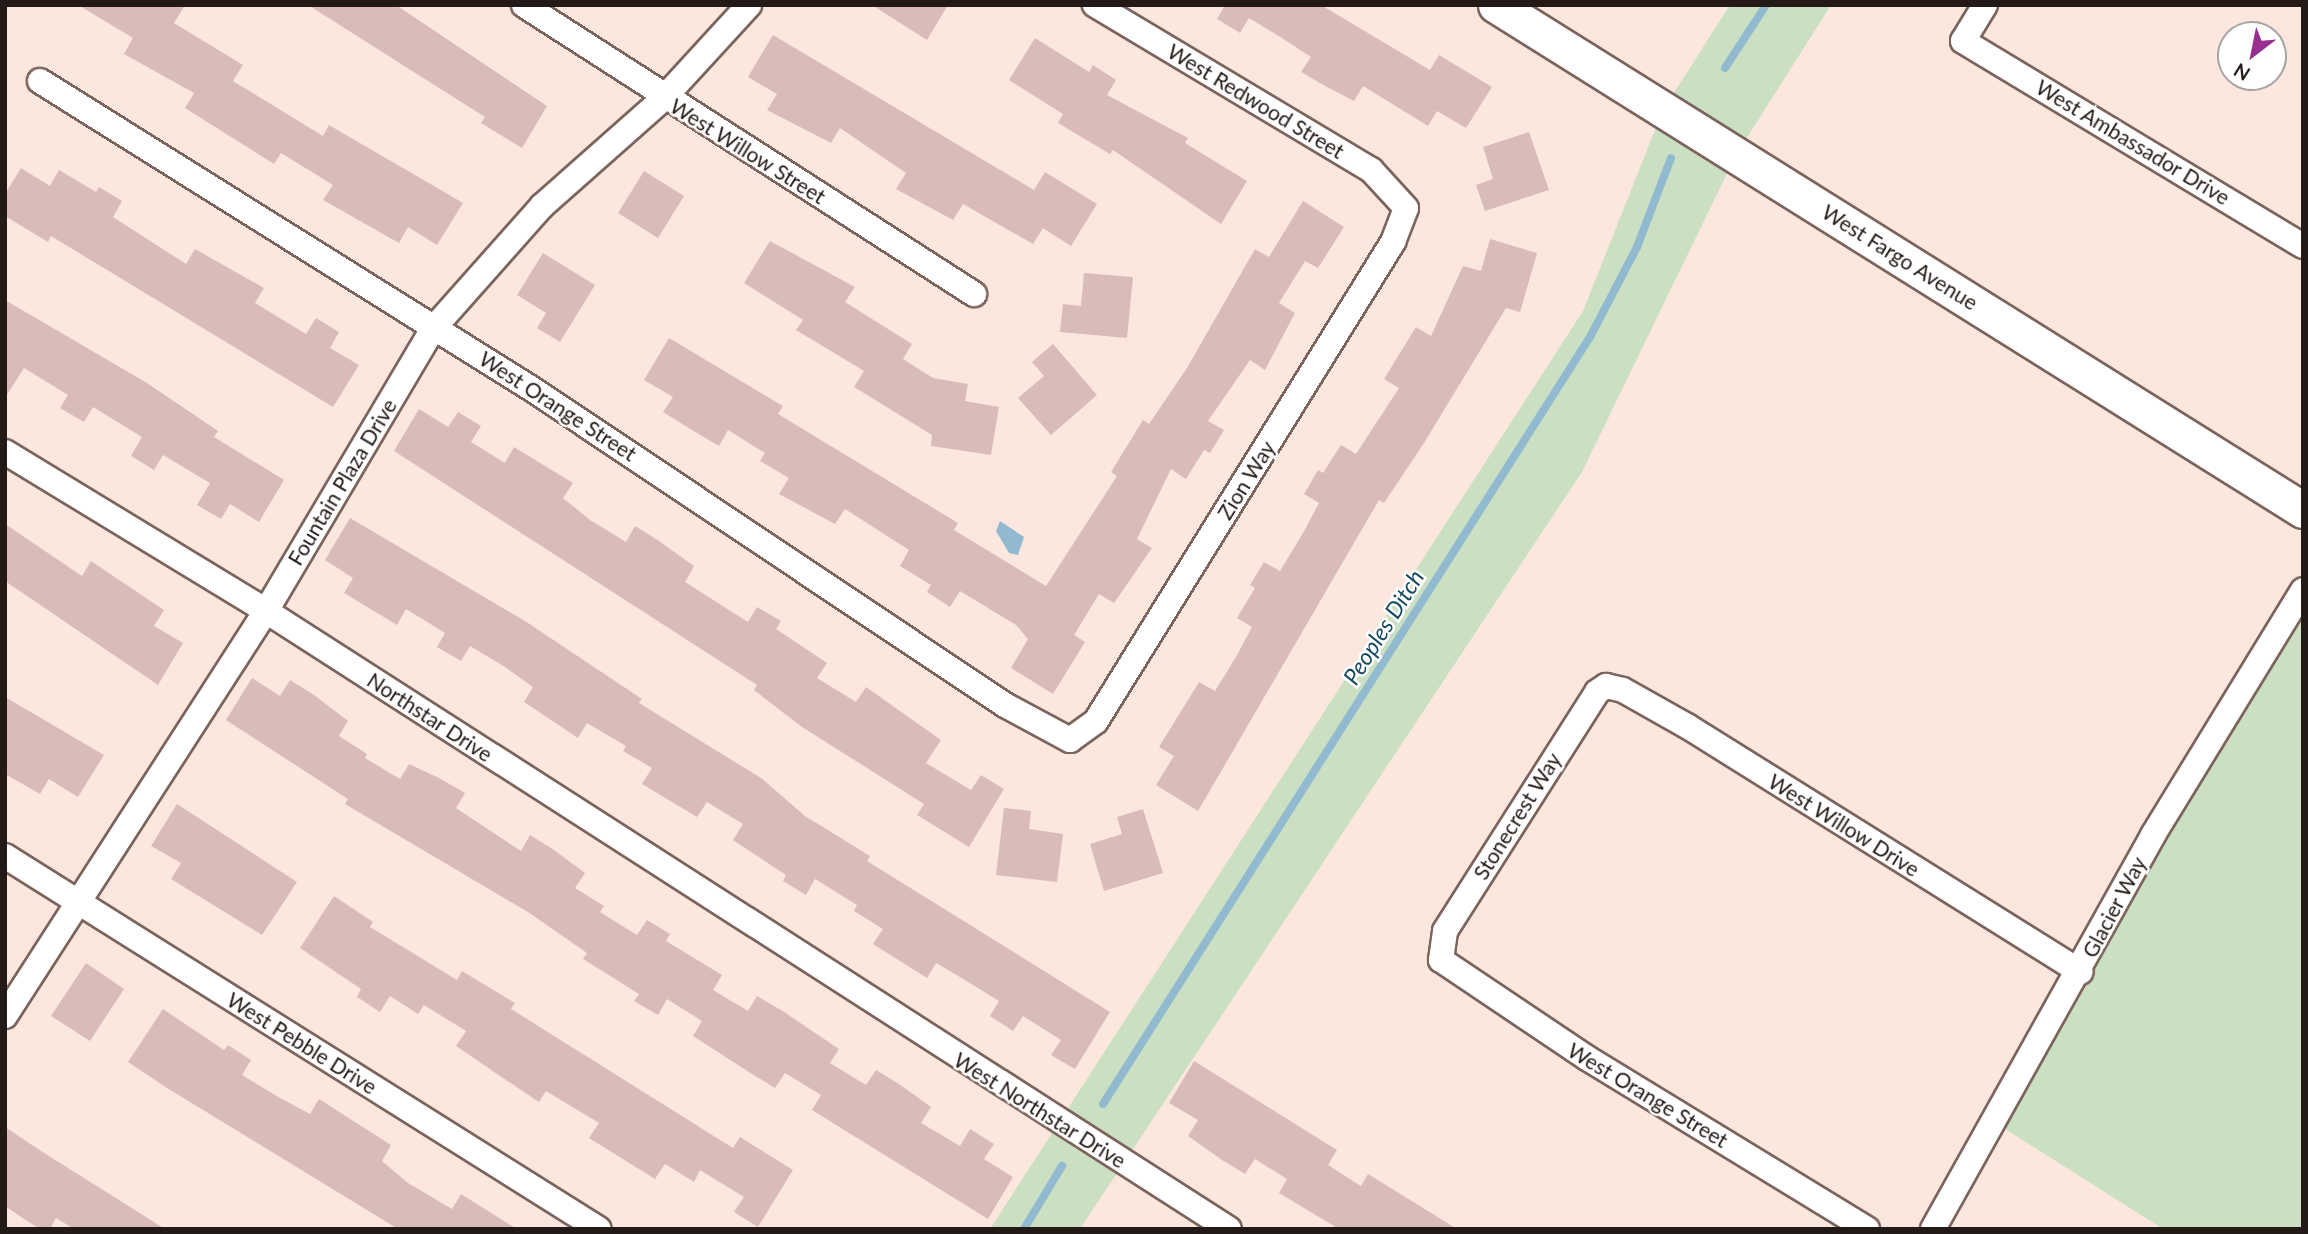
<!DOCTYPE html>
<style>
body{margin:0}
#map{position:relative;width:2308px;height:1234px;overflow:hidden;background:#fce7de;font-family:Lato,sans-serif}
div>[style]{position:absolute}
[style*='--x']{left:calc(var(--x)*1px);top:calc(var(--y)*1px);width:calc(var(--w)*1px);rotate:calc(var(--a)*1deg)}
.green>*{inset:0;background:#cbe0c3}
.water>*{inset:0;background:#91bad0}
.stream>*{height:8px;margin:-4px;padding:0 4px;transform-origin:4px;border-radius:4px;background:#91bad0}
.building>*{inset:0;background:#d9bcba}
.roads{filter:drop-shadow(2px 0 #7b645b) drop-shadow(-2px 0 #7b645b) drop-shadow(0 2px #7b645b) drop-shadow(0 -2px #7b645b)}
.street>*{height:24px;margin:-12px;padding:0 12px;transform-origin:12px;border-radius:12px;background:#fff}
.secondary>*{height:35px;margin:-17.5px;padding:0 17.5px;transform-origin:17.5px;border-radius:17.5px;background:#fff}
span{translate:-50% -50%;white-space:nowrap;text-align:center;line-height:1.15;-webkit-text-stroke:5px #fff;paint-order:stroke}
.street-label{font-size:21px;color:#231916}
.water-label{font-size:23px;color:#154961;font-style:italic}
.frame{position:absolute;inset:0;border:7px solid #231916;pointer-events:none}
.north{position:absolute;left:2217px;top:21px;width:70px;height:70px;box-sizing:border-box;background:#fff;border:2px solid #a7a3a2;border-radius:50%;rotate:212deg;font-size:19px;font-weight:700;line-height:28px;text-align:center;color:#231916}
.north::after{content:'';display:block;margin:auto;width:24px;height:32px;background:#982e90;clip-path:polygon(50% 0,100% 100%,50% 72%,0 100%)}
</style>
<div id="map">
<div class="green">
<div style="clip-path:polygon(1730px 5px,1831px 5px,1736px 155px,1582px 472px,1080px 1229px,990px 1229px,1583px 311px,1663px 110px)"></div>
<div style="clip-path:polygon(2303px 590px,2303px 1229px,2163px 1229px,1991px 1120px)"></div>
</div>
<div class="water">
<div style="clip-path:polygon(1000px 521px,1024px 537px,1018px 555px,1009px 553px,996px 531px)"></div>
</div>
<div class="stream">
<div style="--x:1725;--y:68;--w:75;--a:-56.9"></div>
<div style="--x:1103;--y:1104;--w:909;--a:-57.59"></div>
<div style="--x:1590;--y:337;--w:102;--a:-62.4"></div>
<div style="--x:1637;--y:247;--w:95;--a:-69.1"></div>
<div style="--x:1024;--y:1229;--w:74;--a:-58.9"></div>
</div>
<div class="building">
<div style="clip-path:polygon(78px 5px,185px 5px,174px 23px,243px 65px,233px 81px,323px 136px,329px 125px,463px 203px,437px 245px,408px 227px,399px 243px,323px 200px,333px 185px,281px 153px,274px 164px,185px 108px,194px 93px,124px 54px,133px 38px)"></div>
<div style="clip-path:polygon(308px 5px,396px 5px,547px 106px,522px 148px,481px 123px,485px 117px)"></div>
<div style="clip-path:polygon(872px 5px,948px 5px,927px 40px)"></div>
<div style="clip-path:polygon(1225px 5px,1321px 5px,1430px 70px,1439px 55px,1492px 87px,1466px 128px,1437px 111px,1428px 126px,1363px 86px,1354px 101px,1325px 86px,1301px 72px,1311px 57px,1282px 38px,1249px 18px,1240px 33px,1217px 19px)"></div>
<div style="clip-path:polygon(773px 35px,1034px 190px,1045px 172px,1097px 204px,1071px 246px,1043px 228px,1033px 244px,963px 204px,953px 220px,896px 189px,906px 173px,840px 128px,831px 143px,767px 110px,777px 94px,748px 77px)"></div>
<div style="clip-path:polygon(1035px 38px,1089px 72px,1093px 65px,1116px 80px,1107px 95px,1188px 138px,1185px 143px,1247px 181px,1221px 224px,1113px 150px,1110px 154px,1058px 123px,1063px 114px,1009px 80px)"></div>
<div style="clip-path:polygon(1529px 132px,1549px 190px,1485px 211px,1476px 185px,1493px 179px,1483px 147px)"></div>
<div style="clip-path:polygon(21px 168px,50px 186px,59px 170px,96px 192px,99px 187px,122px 201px,113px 217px,186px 264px,195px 249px,264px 288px,255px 303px,306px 334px,316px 318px,339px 332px,330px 348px,359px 365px,333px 407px,51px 236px,48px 242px,5px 216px,5px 194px)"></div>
<div style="clip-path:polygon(644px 171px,684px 196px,658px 238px,618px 213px)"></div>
<div style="clip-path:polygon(1303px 201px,1344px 227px,1318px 268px,1305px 261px,1279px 303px,1295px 313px,1265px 370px,1250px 360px,1208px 421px,1224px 430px,1210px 453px,1204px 450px,1186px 479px,1171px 469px,1137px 539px,1152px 548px,1114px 603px,1099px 594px,1074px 635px,1085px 642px,1053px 694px,1011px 668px,1028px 639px,1016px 625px,960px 591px,950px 607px,927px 592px,931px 585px,900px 566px,909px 550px,845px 509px,835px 524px,779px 494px,789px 478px,760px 461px,765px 453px,728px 430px,719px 446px,687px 427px,663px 412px,673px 397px,644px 380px,669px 338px,783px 406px,778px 414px,958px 523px,954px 530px,1046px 586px,1117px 476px,1111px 472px,1143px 420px,1149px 424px,1187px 368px,1255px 249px,1269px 257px)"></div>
<div style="clip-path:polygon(1490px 239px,1537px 253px,1520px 312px,1506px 308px,1424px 443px,1384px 503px,1379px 500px,1198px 811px,1156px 785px,1174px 756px,1159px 747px,1199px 682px,1215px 691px,1236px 657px,1252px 627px,1237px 618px,1255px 588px,1250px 585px,1264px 562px,1280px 571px,1303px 533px,1319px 503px,1304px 494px,1318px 470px,1323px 473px,1341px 445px,1356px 454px,1399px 388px,1384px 379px,1416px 327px,1431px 336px,1463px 266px,1481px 271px)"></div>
<div style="clip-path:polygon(770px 241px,855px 287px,845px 302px,912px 344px,903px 359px,933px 378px,968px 384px,965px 401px,999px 407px,991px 455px,931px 446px,932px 435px,854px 387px,864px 371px,796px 330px,803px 320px,744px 283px)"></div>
<div style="clip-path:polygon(543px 253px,595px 285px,560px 342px,537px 328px,546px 313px,517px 295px)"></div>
<div style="clip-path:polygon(1084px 273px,1133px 277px,1127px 338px,1060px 332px,1063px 304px,1081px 306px)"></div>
<div style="clip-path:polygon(5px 300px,147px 383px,218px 431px,214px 437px,284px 480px,259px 522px,230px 504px,221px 519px,197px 505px,210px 483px,163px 455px,154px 470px,131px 456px,142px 437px,93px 407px,84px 422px,60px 408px,68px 395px,24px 368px,5px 398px)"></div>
<div style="clip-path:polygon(1053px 344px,1097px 395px,1051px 435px,1018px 398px,1044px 376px,1032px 362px)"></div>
<div style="clip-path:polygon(419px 409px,448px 427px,458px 412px,481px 426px,471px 442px,505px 463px,514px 447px,573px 483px,563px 498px,590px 520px,626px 542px,635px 526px,659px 541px,694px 566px,685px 582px,748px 622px,757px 607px,781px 621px,776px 629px,827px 663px,817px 678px,856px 702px,866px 687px,941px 740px,926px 763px,971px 790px,981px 775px,1004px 789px,969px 847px,917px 815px,924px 804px,802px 727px,754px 690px,757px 685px,394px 451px)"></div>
<div style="clip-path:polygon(350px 518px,525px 621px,642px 699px,639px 703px,761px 778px,805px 816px,870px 856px,867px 861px,1110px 1012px,1075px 1069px,1051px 1055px,1061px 1040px,1023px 1016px,1013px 1031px,990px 1016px,999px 1001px,965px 980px,936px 963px,927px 978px,873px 944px,883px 929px,854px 911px,857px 905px,815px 879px,806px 895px,783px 881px,786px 875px,733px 840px,743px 824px,707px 802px,697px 817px,642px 784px,652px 768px,623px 751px,626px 746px,587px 723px,578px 738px,524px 702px,533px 687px,505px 667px,470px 646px,461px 661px,437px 647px,445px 633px,406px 609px,397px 625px,344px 593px,353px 578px,325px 560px)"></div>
<div style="clip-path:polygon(5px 524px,82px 576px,91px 561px,164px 610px,154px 626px,183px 643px,158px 685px,5px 581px)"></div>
<div style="clip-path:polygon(252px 678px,280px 696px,290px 680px,314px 695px,348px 721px,339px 736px,367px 754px,365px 758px,400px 779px,409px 764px,441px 779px,465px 793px,456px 808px,521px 851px,530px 835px,554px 850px,585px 873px,575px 888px,604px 906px,600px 912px,637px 935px,647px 920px,670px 934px,666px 941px,722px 975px,713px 990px,748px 1011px,757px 996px,781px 1010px,839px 1049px,830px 1063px,866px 1085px,876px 1070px,899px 1084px,931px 1107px,921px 1123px,960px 1146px,970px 1129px,994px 1144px,984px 1159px,1013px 1177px,988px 1219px,812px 1110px,821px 1095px,785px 1073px,775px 1088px,752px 1074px,693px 1036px,702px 1021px,667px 999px,658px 1015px,634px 1001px,639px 994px,583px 959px,587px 953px,528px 912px,345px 804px,348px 799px,226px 720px)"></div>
<div style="clip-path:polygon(5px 697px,104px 755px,78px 797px,49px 779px,40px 794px,5px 774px)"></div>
<div style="clip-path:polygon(177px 804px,297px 882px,262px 935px,171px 879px,181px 863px,151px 846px)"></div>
<div style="clip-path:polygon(1004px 808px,1031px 811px,1029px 829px,1063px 834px,1057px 882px,996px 875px)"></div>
<div style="clip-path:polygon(1143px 809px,1163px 873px,1104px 891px,1090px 844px,1122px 834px,1117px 817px)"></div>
<div style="clip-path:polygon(334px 896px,373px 922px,370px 927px,457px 980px,462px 971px,515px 1003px,511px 1009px,733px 1148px,740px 1137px,793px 1170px,758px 1227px,734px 1212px,744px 1197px,700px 1170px,694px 1182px,665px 1164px,655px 1179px,589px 1138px,599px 1123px,546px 1091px,539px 1102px,500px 1076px,456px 1046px,466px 1031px,424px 1005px,418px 1014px,390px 996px,380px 1012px,357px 997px,361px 989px,300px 948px)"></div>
<div style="clip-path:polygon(86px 963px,124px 989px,90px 1041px,51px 1016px)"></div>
<div style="clip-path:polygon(163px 1009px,224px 1050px,228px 1045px,251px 1060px,242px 1075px,280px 1098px,310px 1114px,319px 1099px,391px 1145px,382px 1161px,408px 1183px,452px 1209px,461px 1194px,517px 1229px,398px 1229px,167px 1088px,128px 1062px)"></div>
<div style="clip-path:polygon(1194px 1061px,1337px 1150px,1328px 1165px,1361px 1186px,1368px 1174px,1457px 1229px,1339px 1229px,1279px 1193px,1287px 1179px,1255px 1159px,1245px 1174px,1222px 1160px,1188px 1136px,1198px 1120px,1169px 1103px)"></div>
<div style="clip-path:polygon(5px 1127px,41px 1151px,165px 1229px,74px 1229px,56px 1218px,50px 1229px,40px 1229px,24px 1219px,5px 1206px)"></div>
</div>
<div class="roads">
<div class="street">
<div style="--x:524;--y:5;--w:535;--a:32.71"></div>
<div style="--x:1985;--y:5;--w:42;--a:121.4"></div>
<div style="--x:1963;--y:41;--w:397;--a:31.1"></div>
<div style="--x:40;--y:81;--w:580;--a:32.05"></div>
<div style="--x:532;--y:389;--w:569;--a:33.75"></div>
<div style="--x:1005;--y:705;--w:74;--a:28.3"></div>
<div style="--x:1070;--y:740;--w:32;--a:-36"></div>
<div style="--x:1096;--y:721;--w:564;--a:-58.2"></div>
<div style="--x:1393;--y:242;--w:36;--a:-69"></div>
<div style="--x:1406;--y:208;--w:52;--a:-132.6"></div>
<div style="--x:1371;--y:170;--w:322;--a:-149.1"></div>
<div style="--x:5;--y:452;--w:306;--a:31.3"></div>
<div style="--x:266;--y:611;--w:1144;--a:32.69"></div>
<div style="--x:5;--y:856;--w:701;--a:32.13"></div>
<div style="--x:5;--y:1016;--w:482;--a:-57.2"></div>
<div style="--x:266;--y:611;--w:326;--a:-59.4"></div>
<div style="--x:432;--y:330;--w:166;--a:-48.4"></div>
<div style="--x:542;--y:206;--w:160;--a:-41.5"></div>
<div style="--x:662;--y:100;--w:129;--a:-47.5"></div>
<div style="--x:1867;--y:1229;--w:328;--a:-148.6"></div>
<div style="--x:1587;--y:1058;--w:176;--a:-146.1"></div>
<div style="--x:1441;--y:960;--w:29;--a:-82"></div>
<div style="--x:1445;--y:931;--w:283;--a:-57.5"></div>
<div style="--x:1597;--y:692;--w:11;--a:-34"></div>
<div style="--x:1606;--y:686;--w:17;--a:13"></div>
<div style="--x:1623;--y:690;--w:73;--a:29.4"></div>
<div style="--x:1687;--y:726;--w:464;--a:32"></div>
<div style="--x:1933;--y:1229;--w:451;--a:-60.8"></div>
<div style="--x:2153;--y:835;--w:287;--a:-58.5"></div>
</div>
<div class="secondary">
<div style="--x:1496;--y:5;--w:952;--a:32.04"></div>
</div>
</div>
<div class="street-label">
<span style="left:1256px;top:101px;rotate:31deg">West Redwood Street</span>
<span style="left:2133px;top:142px;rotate:31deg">West Ambassador Drive</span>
<span style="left:748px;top:151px;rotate:32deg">West Willow Street</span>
<span style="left:1900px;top:257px;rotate:32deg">West Fargo Avenue</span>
<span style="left:558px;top:406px;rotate:33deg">West Orange Street</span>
<span style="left:1246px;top:480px;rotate:-58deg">Zion Way</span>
<span style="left:342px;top:482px;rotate:-59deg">Fountain Plaza Drive</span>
<span style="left:430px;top:717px;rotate:33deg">Northstar Drive</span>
<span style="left:1517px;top:816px;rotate:-58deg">Stonecrest Way</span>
<span style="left:1844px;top:825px;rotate:32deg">West Willow Drive</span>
<span style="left:2114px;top:907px;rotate:-62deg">Glacier Way</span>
<span style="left:302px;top:1043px;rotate:32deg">West Pebble Drive</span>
<span style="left:1648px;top:1095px;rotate:31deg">West Orange Street</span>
<span style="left:1040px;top:1110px;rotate:32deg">West Northstar Drive</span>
</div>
<div class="water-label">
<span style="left:1383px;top:627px;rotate:-58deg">Peoples Ditch</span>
</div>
<div class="frame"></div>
<div class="north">N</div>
</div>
